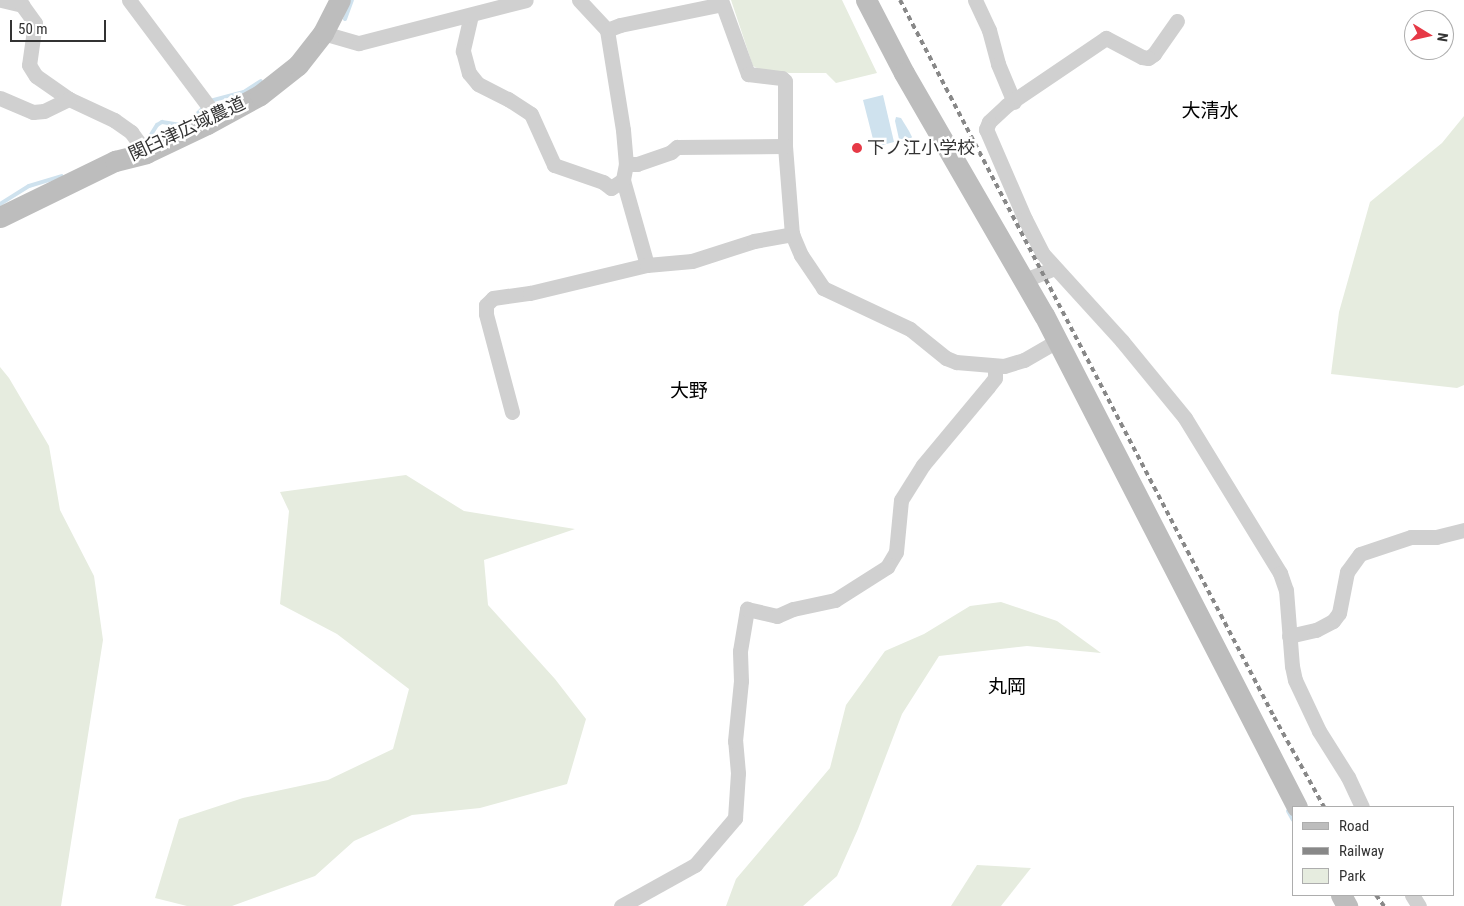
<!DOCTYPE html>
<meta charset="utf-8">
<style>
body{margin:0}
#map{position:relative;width:1464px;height:906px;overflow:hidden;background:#fff;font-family:"Roboto Condensed","Noto Sans JP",sans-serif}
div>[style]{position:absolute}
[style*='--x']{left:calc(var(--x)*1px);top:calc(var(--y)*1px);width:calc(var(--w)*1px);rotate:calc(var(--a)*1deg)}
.green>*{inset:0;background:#e6ecdf}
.water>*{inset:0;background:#cfe2ee}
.stream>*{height:4px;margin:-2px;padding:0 2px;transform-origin:2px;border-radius:2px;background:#cfe2ee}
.street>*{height:15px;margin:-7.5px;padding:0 7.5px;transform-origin:7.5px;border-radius:7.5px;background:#d0d0d0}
.secondary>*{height:21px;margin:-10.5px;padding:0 10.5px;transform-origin:10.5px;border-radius:10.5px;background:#bdbdbd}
.rail>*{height:4px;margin-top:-2px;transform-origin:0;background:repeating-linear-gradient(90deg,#888 0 5px,transparent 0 9px)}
.dots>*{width:14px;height:14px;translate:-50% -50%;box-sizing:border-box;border:2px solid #fff;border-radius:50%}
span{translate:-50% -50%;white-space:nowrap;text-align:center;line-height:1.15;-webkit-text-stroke:5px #fff;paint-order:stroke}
.street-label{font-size:18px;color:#333}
.poi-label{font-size:18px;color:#333}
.left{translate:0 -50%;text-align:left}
.neighbourhood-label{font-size:19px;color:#000}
.legend{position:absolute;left:1292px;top:806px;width:162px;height:90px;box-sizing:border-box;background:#fff;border:1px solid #adadad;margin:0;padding:6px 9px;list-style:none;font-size:15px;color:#333}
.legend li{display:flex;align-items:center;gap:10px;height:25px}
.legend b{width:25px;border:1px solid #adadad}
.north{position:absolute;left:1404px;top:10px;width:50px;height:50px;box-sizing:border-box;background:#fff;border:1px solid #adadad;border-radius:50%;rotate:99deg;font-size:14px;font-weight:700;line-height:20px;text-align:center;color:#333}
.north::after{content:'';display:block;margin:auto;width:18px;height:22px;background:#e63946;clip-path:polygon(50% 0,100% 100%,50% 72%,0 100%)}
.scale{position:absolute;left:10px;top:20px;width:96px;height:22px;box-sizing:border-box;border:2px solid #333;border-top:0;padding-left:6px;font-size:15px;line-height:18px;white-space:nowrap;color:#333;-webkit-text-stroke:4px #fff;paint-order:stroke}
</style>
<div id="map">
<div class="green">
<div style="clip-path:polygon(731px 0,842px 0,877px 73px,836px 83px,826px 73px,790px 73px,759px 69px,753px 66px)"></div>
<div style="clip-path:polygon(1464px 116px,1464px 385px,1457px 388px,1331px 374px,1339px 312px,1370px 202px,1442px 143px)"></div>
<div style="clip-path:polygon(0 367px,9px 378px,49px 446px,60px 510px,94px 576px,103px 640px,61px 906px,0 906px)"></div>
<div style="clip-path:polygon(406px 475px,464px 511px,575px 529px,484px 560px,488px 605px,555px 679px,586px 719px,567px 784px,480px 808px,412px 815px,354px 841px,315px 876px,232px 906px,187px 906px,155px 898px,179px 819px,243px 798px,328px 780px,393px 749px,409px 689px,337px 634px,280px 604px,289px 511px,280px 492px)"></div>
<div style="clip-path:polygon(1001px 602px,1057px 621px,1101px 653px,1027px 646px,939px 656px,902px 714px,858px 829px,837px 876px,803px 906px,726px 906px,736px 879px,830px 768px,846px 705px,885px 651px,924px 634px,970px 606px)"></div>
<div style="clip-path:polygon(977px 865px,1031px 868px,1001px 906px,951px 906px)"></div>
</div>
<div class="water">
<div style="clip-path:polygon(883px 95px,894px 142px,875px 147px,863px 100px)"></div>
<div style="clip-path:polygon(896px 117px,901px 118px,909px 131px,912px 137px,908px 142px,901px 142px,899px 139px,895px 121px)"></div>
</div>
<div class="stream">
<div style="--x:345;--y:19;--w:20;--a:-70"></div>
<div style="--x:210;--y:101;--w:35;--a:-15"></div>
<div style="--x:244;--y:92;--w:20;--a:-33"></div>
<div style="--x:147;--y:141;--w:19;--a:-58"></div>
<div style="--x:157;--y:125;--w:6;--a:-31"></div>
<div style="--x:162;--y:122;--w:19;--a:9"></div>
<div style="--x:181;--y:125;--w:11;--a:-27"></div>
<div style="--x:191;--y:120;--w:20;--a:-45"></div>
<div style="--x:0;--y:204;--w:34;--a:-32"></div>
<div style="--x:29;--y:186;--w:34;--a:-17"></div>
<div style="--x:1288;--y:811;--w:10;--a:61"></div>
</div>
<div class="street">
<div style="--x:1;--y:0;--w:22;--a:13"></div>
<div style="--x:22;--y:5;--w:22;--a:54"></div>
<div style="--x:35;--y:23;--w:42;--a:98.1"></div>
<div style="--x:29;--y:65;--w:13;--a:58"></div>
<div style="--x:36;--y:76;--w:40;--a:34.9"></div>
<div style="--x:69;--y:99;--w:50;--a:25"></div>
<div style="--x:114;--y:120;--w:21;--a:35"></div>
<div style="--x:131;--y:132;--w:26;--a:54"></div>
<div style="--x:129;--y:0;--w:149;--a:53.2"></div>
<div style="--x:579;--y:0;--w:41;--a:47"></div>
<div style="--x:607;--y:30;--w:101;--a:80.9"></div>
<div style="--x:623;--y:130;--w:34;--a:85"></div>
<div style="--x:626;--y:164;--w:16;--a:101"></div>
<div style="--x:623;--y:180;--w:88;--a:74.2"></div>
<div style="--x:721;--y:0;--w:79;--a:70"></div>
<div style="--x:748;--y:74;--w:34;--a:7"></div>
<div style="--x:782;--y:78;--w:4;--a:45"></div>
<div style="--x:785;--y:81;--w:65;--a:90"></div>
<div style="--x:785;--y:146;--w:88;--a:85.5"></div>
<div style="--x:792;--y:234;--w:23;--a:67"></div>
<div style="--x:801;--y:255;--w:40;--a:56"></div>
<div style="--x:823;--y:288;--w:96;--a:25.2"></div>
<div style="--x:910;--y:329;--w:46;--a:38.9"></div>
<div style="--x:946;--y:358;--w:11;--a:22"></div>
<div style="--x:956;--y:362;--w:48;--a:4.8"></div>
<div style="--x:1004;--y:366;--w:21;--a:-17"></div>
<div style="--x:1024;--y:360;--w:38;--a:-30"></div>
<div style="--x:975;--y:0;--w:33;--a:65"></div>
<div style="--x:989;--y:30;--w:35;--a:75"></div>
<div style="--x:998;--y:64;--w:41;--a:67.2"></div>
<div style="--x:471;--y:15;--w:37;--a:103"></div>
<div style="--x:463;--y:51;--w:23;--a:75"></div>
<div style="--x:469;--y:73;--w:14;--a:51"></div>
<div style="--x:478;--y:84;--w:34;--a:27"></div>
<div style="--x:508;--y:99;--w:27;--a:33"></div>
<div style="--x:531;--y:114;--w:56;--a:65.7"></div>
<div style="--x:554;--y:165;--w:52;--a:19.1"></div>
<div style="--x:603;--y:182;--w:10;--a:37"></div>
<div style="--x:611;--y:188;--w:14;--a:-34"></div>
<div style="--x:1177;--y:21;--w:40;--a:124.9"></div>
<div style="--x:1154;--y:54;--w:7;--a:146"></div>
<div style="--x:1148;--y:58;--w:6;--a:-171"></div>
<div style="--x:1142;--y:57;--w:41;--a:-152.2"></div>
<div style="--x:1106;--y:38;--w:120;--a:145.9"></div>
<div style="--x:1007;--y:105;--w:25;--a:137"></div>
<div style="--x:989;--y:122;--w:8;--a:113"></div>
<div style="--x:986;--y:129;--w:98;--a:66.6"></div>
<div style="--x:1025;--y:219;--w:38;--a:63"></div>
<div style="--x:1042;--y:253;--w:119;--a:47.7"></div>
<div style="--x:1122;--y:341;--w:99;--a:50.7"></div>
<div style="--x:1185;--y:418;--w:182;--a:58.5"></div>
<div style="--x:1280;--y:573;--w:18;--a:71"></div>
<div style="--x:1286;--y:590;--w:76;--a:85.5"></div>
<div style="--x:1292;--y:666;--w:14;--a:78"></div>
<div style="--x:1295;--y:680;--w:56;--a:64.8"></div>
<div style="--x:1319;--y:731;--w:54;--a:57.8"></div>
<div style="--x:1348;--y:777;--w:33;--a:65"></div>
<div style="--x:607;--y:30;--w:14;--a:-21"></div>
<div style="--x:620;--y:25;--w:104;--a:-11.6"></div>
<div style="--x:323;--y:33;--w:37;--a:16"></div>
<div style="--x:359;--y:43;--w:172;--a:-14.4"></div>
<div style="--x:0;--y:98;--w:36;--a:23"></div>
<div style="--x:33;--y:112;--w:11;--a:-5"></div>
<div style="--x:44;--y:111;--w:28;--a:-26"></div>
<div style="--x:626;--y:164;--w:11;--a:0"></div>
<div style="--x:637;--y:164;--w:36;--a:-19"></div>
<div style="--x:671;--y:152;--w:8;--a:-40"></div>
<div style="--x:677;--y:147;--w:108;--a:-0.5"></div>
<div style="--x:1025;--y:280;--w:31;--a:-22"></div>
<div style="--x:512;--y:412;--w:101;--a:-104.9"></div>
<div style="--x:486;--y:314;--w:9;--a:-90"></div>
<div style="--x:486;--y:305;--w:10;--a:-45"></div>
<div style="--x:493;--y:298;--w:37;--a:-8"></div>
<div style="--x:530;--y:293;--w:120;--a:-13.5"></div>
<div style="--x:647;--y:265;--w:45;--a:-5.1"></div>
<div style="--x:692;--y:261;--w:65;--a:-17.9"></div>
<div style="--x:754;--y:241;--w:39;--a:-10"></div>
<div style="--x:1289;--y:636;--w:28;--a:-13"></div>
<div style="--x:1316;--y:630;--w:19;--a:-28"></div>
<div style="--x:1333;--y:621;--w:10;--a:-53"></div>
<div style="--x:1339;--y:613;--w:42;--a:-79"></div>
<div style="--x:1347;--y:572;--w:22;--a:-54"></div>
<div style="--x:1360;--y:554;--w:54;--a:-18.4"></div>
<div style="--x:1411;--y:537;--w:25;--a:0"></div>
<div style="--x:1436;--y:537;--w:29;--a:-14"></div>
<div style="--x:1412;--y:895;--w:13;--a:58"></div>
<div style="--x:621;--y:906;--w:85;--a:-29"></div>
<div style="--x:695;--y:865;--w:62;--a:-49.6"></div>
<div style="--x:735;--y:818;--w:45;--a:-86.2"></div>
<div style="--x:738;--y:773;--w:32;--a:-95"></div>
<div style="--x:735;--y:741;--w:60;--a:-84.3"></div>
<div style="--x:741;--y:681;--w:30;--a:-92"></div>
<div style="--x:740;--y:651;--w:43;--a:-80.5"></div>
<div style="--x:747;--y:609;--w:31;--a:13"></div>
<div style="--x:777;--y:616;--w:17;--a:-24"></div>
<div style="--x:793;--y:609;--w:43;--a:-12.1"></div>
<div style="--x:835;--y:600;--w:62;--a:-32.4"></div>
<div style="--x:887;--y:567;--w:17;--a:-59"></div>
<div style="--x:896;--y:552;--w:52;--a:-84.5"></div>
<div style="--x:901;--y:500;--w:41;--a:-57.8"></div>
<div style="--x:923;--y:465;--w:102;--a:-50.2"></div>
<div style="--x:988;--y:387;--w:11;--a:-52"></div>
<div style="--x:995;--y:378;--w:11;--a:-90"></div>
</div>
<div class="secondary">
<div style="--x:866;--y:0;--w:82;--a:62.5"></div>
<div style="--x:904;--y:73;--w:280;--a:60"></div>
<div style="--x:1044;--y:315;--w:553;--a:62.79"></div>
<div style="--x:0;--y:217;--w:128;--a:-26"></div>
<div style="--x:115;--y:161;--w:32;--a:-14"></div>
<div style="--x:146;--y:153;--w:68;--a:-25.4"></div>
<div style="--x:207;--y:124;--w:60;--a:-28.7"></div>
<div style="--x:260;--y:95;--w:48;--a:-38.3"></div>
<div style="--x:298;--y:65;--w:41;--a:-52"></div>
<div style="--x:323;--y:33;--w:37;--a:-63"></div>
<div style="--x:1341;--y:895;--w:13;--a:61"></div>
</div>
<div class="rail">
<div style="--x:900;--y:0;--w:809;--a:62.45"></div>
<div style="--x:1274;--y:717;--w:103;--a:60.9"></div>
<div style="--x:1376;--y:895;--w:14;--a:54"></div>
</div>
<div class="dots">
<div style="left:857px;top:148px;background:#e63946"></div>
</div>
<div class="street-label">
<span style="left:187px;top:129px;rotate:-25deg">関臼津広域農道</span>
</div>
<div class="poi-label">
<span class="left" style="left:867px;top:148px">下ノ江小学校</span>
</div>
<div class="neighbourhood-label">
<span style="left:1210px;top:111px">大清水</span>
<span style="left:689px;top:391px">大野</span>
<span style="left:1007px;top:687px">丸岡</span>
</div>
<ul class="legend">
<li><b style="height:6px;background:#bdbdbd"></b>Road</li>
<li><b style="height:6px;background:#888"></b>Railway</li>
<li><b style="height:14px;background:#e6ecdf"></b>Park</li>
</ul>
<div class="north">N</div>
<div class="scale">50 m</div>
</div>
